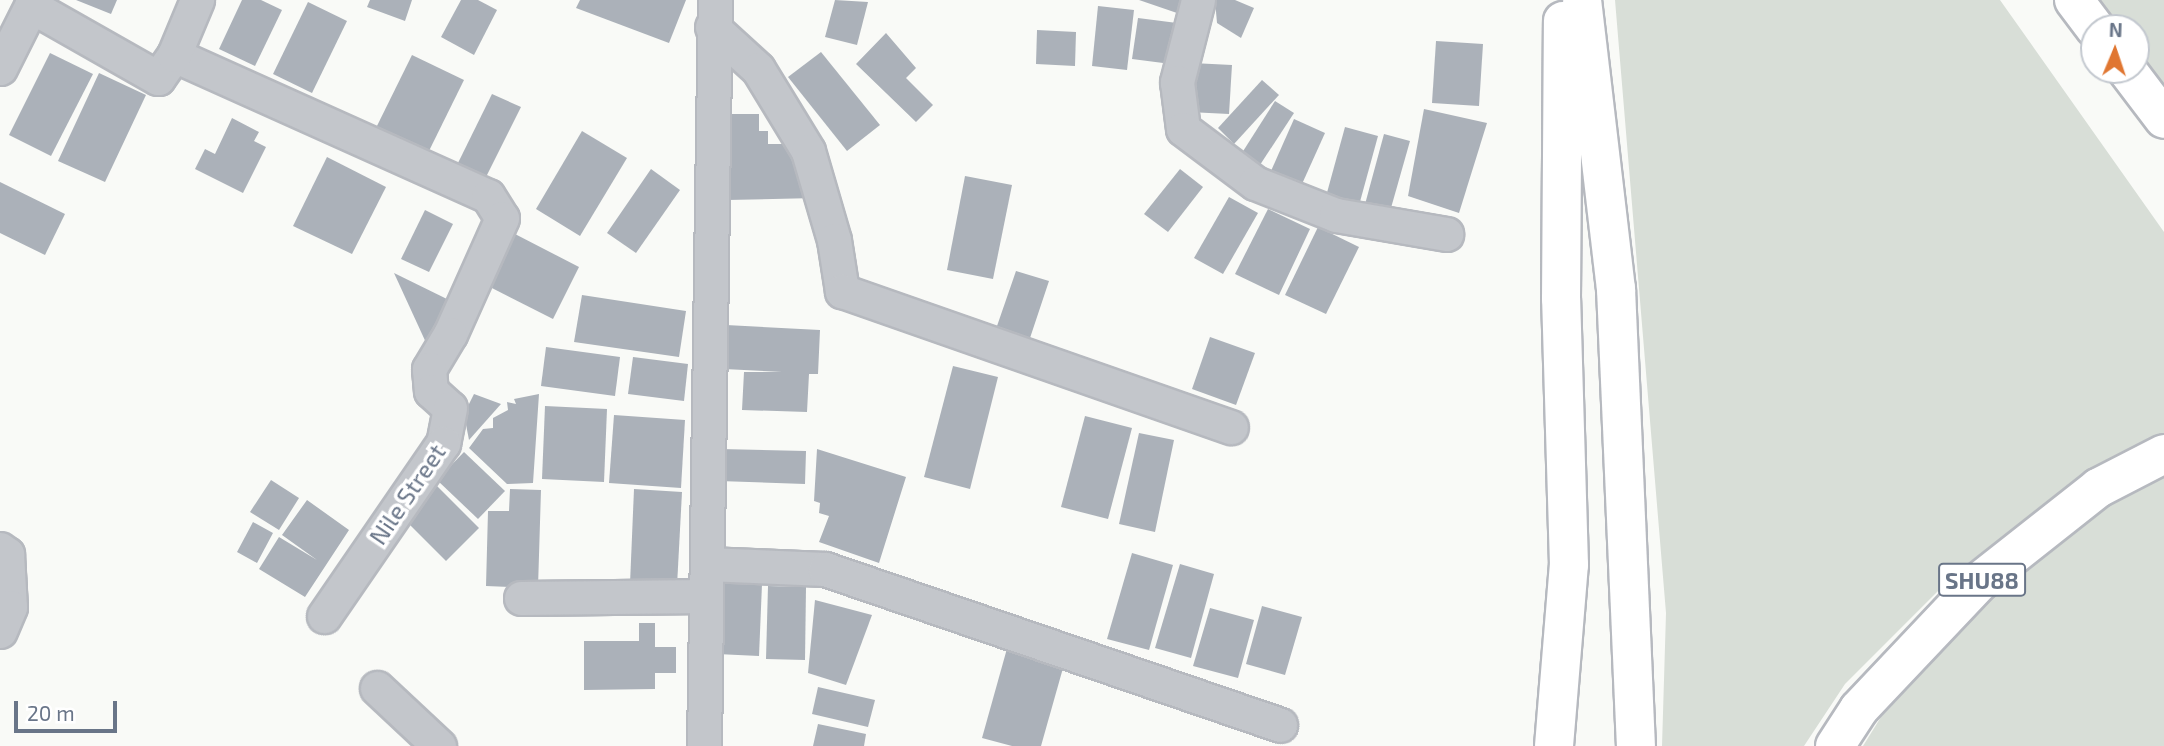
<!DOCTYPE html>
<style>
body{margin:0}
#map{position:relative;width:2164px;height:746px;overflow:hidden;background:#f9faf7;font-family:"Exo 2",sans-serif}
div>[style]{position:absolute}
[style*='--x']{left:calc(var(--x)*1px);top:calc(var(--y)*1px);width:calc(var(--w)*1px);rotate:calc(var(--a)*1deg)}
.green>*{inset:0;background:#d8ded7}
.building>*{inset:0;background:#abb1b9}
.roads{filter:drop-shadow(2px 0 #b6b9bf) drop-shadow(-2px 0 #b6b9bf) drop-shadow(0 2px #b6b9bf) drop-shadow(0 -2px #b6b9bf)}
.minor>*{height:33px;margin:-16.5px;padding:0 16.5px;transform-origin:16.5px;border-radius:16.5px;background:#c3c6cb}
.primary>*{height:38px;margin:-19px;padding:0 19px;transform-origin:19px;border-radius:19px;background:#fff}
.trunk>*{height:38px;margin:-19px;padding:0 19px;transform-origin:19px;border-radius:19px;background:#fff}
span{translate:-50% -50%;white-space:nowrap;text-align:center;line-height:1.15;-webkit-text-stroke:7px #fff;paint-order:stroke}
.shield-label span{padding:2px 5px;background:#fff;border:2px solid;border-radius:5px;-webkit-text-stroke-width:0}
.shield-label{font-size:23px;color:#697588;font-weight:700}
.street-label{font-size:24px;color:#697588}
.north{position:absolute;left:2080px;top:14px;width:70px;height:70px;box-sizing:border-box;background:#fff;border:2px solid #c3c8cf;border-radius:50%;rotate:2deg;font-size:19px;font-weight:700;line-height:28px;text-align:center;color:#697588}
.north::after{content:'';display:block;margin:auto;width:24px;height:32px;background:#e07631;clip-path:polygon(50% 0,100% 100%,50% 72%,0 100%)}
.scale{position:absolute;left:14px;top:701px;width:103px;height:32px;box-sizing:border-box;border:4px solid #697588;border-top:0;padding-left:9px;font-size:21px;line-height:24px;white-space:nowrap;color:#697588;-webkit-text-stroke:5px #fff;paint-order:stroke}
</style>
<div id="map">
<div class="green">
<div style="clip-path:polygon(1615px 0,2000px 0,2164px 232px,2164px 434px,2109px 460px,1961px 568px,1845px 684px,1804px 746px,1662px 746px,1666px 613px)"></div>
<div style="clip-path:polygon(2091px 0,2164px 0,2164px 84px,2136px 52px,2136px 28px,2115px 28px)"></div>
<div style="clip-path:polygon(2164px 470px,2164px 746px,1863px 746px,1881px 717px,1991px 599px,2108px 504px)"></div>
</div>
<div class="building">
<div style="clip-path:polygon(76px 0,117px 0,111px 14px)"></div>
<div style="clip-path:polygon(242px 0,261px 0,282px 10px,255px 66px,219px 49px)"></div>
<div style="clip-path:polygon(370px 0,412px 0,405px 21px,367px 7px)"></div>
<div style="clip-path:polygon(461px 0,478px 0,497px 10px,474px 55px,441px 37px)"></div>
<div style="clip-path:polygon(580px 0,686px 0,669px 43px,576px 8px)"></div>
<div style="clip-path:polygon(835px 0,868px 2px,857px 45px,825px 37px)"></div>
<div style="clip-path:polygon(1139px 0,1181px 0,1177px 13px)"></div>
<div style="clip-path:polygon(1215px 0,1235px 0,1254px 8px,1241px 38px,1217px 23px)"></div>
<div style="clip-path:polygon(308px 2px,347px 21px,312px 93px,273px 74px)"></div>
<div style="clip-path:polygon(1098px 6px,1134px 10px,1127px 70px,1092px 66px)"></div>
<div style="clip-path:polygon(1138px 18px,1177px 23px,1171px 64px,1132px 59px)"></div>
<div style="clip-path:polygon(1037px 30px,1076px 32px,1075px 66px,1036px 64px)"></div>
<div style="clip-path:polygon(886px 33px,916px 68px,906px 78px,933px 105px,916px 122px,856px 64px)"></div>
<div style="clip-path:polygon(1436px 41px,1483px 44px,1479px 106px,1432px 103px)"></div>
<div style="clip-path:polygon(821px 52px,880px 125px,847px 151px,788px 77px)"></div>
<div style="clip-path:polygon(50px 53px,93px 74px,51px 156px,9px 135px)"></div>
<div style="clip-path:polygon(412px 55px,464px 80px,425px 159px,373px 134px)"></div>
<div style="clip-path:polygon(1192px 63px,1232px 65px,1229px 114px,1189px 112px)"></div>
<div style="clip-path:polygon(99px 73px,146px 95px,105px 182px,58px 161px)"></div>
<div style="clip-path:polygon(1262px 80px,1279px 95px,1234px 144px,1218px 128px)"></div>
<div style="clip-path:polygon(492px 94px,521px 107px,484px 181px,456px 167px)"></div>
<div style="clip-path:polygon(1275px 101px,1294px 113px,1258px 168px,1240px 156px)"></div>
<div style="clip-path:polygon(1424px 109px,1487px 123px,1459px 213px,1408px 196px)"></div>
<div style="clip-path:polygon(729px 114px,759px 114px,759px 131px,768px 131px,768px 144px,785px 144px,816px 198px,727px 200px)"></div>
<div style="clip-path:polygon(232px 118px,259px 132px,254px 141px,266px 147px,243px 193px,195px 169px,205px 149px,215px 154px)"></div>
<div style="clip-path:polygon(1294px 119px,1325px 133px,1302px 184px,1271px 171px)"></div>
<div style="clip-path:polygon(1345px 127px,1378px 136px,1358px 209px,1325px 200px)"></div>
<div style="clip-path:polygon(582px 131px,627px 158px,580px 236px,536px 209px)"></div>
<div style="clip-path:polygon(1384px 134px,1410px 141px,1389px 215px,1364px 208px)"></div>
<div style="clip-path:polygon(327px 157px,386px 187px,352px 254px,293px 226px)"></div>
<div style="clip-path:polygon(651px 169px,680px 190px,636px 253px,607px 233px)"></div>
<div style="clip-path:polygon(1180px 169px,1203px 187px,1168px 232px,1144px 214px)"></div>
<div style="clip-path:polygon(965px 176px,1012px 185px,993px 279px,947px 270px)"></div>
<div style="clip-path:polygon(0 182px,65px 214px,45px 255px,0 233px)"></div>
<div style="clip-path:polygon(1229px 197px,1258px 213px,1223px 274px,1194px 258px)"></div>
<div style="clip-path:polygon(1268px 209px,1310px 229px,1279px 295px,1235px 274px)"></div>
<div style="clip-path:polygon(425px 210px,453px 224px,429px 272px,401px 259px)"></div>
<div style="clip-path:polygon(1318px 227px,1359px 247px,1326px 314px,1285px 295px)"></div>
<div style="clip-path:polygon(515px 234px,579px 267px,553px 319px,488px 286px)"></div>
<div style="clip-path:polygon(1016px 271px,1049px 281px,1030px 338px,997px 326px)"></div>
<div style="clip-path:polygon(394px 273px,451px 301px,428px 347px)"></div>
<div style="clip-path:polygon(582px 295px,686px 311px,679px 357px,574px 342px)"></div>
<div style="clip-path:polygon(726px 325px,820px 330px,818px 374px,809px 374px,807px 412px,742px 410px,744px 372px,782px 372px,724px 369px)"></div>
<div style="clip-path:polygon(1210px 337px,1255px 353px,1236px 405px,1192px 389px)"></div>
<div style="clip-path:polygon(546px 347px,620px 357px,615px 396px,541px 386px)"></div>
<div style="clip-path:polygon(633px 357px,688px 364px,684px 401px,628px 394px)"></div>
<div style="clip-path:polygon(953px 366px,998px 377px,970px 489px,924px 477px)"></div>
<div style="clip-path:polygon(474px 394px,501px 404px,469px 440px,464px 414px)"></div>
<div style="clip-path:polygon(539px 394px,533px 483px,507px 484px,469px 448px,483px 429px,493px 428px,493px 418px,508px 410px,507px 402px,516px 404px,514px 399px)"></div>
<div style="clip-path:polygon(545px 406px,607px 409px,604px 482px,542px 479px)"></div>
<div style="clip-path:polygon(614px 415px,685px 420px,681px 488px,609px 483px)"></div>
<div style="clip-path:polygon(1085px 416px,1132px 428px,1108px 519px,1061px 507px)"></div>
<div style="clip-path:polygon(1139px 433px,1174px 440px,1155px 532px,1119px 524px)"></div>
<div style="clip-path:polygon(720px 449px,806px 451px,805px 484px,719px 481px)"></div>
<div style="clip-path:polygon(817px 449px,906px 477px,879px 563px,819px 542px,829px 516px,819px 513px,820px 503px,814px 501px)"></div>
<div style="clip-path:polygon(464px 452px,505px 491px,478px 519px,437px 480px)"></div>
<div style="clip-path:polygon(271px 480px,299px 498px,279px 530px,250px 512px)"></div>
<div style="clip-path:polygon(435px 484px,479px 528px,446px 561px,402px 517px)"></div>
<div style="clip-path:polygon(510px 489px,541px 490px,538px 588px,486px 586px,488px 511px,509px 511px)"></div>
<div style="clip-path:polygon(634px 489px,682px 492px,677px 586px,630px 584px)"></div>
<div style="clip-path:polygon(307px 500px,349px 530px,305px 597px,259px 569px,279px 537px,317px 560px,282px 535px)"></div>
<div style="clip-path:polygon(253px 522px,273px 533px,257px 563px,237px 552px)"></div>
<div style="clip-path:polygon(1132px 553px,1173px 565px,1149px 650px,1107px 639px)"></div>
<div style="clip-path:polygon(1180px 564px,1214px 574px,1191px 658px,1155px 648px)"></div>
<div style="clip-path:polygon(720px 582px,762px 584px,759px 656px,717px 654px)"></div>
<div style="clip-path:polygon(768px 586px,806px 587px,805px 660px,766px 659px)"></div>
<div style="clip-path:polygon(815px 600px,872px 615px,846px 685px,808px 673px)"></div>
<div style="clip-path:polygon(1262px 606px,1302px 617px,1285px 675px,1246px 664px)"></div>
<div style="clip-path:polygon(1210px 608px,1254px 620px,1238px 678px,1193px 666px)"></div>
<div style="clip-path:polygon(639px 623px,655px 623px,655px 647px,676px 647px,676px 673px,655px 673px,655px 689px,584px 690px,584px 641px,639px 641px)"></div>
<div style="clip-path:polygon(1008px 645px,1065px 661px,1041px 746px,1012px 746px,982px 738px)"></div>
<div style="clip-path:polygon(818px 687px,875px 700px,868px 727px,812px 714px)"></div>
<div style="clip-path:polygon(818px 724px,866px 734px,864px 746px,813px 746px)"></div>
</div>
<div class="roads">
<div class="minor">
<div style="--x:1198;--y:0;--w:85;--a:104.4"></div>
<div style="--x:1177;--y:82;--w:47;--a:82.7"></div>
<div style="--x:1183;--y:129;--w:90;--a:36.9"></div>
<div style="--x:1255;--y:183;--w:87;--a:21.6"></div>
<div style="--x:1336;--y:215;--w:112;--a:9.8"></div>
<div style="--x:712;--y:27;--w:62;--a:42.4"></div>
<div style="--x:758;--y:69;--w:96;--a:58.6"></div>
<div style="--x:808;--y:151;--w:93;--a:73.7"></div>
<div style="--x:834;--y:240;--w:52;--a:81.1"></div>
<div style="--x:842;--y:291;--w:412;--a:19.3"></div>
<div style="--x:174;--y:55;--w:344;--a:24.2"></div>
<div style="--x:488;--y:196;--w:26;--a:58"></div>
<div style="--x:502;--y:218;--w:127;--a:114.1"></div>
<div style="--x:450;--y:334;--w:41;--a:121"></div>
<div style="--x:429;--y:369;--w:22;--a:85"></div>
<div style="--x:431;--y:391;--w:25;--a:42"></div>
<div style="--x:450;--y:408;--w:36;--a:101"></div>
<div style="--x:443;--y:443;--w:210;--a:124.5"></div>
<div style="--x:0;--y:68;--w:69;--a:-63.4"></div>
<div style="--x:31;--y:6;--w:146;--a:29.6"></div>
<div style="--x:158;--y:78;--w:28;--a:-55"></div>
<div style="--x:174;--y:55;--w:60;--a:-67.3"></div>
<div style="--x:0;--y:549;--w:9;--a:36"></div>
<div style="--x:7;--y:554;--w:53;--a:86.8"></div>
<div style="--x:10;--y:607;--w:26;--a:113"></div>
<div style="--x:707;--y:564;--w:118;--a:2.4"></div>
<div style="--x:825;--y:569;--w:481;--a:18.9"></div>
<div style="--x:521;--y:598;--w:185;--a:-0.6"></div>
<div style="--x:377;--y:688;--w:85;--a:43.1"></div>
<div style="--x:704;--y:746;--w:746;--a:-89.16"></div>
</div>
<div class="primary">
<div style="--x:1835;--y:746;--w:44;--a:-57"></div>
<div style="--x:1859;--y:709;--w:175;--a:-46.6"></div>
<div style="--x:1979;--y:582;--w:152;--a:-38.3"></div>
<div style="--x:2098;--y:488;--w:74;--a:-27.3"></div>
</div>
<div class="trunk">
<div style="--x:1582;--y:0;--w:291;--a:83.3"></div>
<div style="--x:1616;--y:289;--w:457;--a:87.5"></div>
<div style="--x:2074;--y:0;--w:35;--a:53"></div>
<div style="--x:2127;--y:70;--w:61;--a:52.9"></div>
<div style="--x:1554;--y:746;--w:182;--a:-85.3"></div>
<div style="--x:1569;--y:565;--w:266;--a:-91.7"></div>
<div style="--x:1561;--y:299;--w:278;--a:-89.6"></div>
</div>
</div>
<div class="shield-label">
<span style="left:1982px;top:580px">SHU88</span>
</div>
<div class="street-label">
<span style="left:407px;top:494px;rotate:-56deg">Nile Street</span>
</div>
<div class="north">N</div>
<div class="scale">20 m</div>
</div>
